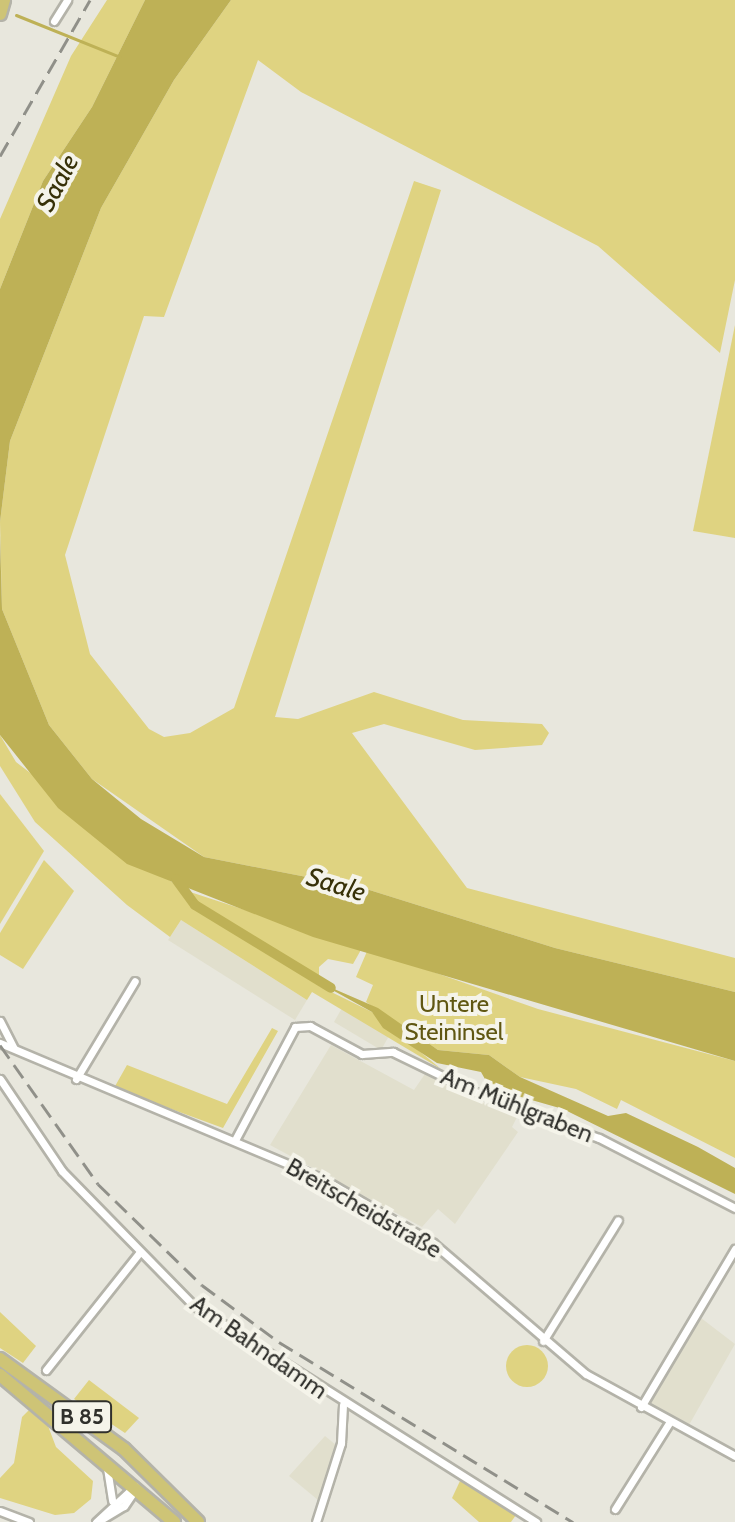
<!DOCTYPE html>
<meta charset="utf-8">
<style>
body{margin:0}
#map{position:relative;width:735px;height:1522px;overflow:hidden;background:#e8e7dd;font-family:Cabin,sans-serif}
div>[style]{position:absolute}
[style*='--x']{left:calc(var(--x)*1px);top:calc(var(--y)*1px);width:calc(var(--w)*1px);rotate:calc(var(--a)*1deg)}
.built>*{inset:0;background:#e1dfcd}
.green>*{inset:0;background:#dfd381}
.round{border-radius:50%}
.water>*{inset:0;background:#beb156}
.stream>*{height:3px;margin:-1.5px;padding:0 1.5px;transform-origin:1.5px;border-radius:1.5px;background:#beb156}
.canal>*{height:10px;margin:-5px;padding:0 5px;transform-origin:5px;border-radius:5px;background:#beb156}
.roads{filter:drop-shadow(2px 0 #b4b3a9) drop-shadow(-2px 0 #b4b3a9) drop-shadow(0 2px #b4b3a9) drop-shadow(0 -2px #b4b3a9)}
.minor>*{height:7px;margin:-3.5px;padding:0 3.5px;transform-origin:3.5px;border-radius:3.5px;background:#fff}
.primary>*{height:12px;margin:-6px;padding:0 6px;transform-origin:6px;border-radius:6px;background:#cec476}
.rail>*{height:3px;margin-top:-1.5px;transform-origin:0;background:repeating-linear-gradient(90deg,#909089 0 16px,transparent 0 24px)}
span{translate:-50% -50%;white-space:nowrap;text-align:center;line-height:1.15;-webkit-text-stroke:8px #f5f4ea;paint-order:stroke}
.shield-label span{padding:2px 6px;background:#f5f4ea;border:2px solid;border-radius:6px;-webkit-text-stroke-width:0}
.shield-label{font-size:22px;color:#30302c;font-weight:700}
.park-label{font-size:24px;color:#605712}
.street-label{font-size:24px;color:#30302c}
.water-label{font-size:26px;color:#373108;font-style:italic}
</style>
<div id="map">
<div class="built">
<div style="clip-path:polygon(181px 920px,307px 1000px,295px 1020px,168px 940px)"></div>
<div style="clip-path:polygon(342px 1008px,389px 1036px,381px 1050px,334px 1022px)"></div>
<div style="clip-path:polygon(331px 1045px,414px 1090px,427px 1071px,519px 1113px,512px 1127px,518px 1132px,455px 1224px,438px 1209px,422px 1227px,270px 1145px)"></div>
<div style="clip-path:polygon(701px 1318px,735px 1344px,689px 1425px,648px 1402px)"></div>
<div style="clip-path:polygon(325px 1436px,336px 1445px,318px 1500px,289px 1476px)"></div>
</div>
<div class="green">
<div style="clip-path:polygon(107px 0,145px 0,92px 107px,43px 181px,0 289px,0 219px,71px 56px)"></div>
<div style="clip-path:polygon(231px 0,735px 0,735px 280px,720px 353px,598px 246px,301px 92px,258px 60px,164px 317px,144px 316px,65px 555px,90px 654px,149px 729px,164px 737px,190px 733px,234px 708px,414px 181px,441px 190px,275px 717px,298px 719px,374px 692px,463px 720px,542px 724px,549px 733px,542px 745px,475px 750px,384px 724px,352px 733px,467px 888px,735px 958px,735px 992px,555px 948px,363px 888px,204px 857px,92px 779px,49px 725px,2px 609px,0 522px,10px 441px,101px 208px,174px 80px)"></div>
<div style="clip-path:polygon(735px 325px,735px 538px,693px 531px)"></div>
<div style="clip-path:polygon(0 735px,16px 762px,181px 889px,362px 948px,353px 964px,328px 959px,319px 967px,319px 986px,372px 1012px,441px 1069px,312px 992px,307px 1000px,181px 920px,170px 937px,127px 905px,35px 822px,0 766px)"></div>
<div style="clip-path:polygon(0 794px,44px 851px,0 924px)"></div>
<div style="clip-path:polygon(44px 860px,74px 891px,23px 969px,0 955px,0 933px)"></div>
<div style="clip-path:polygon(368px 949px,538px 1009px,735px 1061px,735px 1158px,621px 1100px,617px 1109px,576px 1089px,520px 1077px,489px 1055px,438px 1050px,366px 1002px,373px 985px,356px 977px)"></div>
<div style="clip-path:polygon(272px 1028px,278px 1031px,223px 1128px,114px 1088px,127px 1065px,227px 1104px)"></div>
<div style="clip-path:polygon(0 1312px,36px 1346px,23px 1363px,0 1348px)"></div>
<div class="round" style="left:506px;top:1345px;width:42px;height:42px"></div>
<div style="clip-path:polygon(89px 1380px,139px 1418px,125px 1433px,74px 1399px)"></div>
<div style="clip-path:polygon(31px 1408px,45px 1418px,56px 1447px,93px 1481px,91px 1499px,74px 1513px,55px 1515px,0 1498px,0 1478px,14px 1463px,22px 1417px)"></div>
<div style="clip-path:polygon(460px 1481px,502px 1506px,516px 1515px,511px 1522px,479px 1522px,452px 1498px)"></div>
</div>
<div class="water">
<div style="clip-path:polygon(145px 0,231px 0,174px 80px,101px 208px,10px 441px,0 522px,0 289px,43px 181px,92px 107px)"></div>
<div style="clip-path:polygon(0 535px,2px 609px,49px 725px,92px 779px,141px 819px,204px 857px,363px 888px,555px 948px,735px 992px,735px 1061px,313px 937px,127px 864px,58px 808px,0 735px)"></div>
<div style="clip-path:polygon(318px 982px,378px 1008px,438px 1050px,489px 1055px,520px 1077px,608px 1116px,626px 1113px,698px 1147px,735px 1168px,735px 1194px,563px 1109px,490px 1088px,481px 1072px,437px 1063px,383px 1028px,372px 1012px)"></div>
</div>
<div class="stream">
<div style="--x:16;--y:15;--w:112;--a:22"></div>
</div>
<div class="canal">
<div style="--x:176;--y:879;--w:32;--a:54"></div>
<div style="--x:195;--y:905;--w:159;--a:31.4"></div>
</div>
<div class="roads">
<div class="minor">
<div style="--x:54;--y:21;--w:25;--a:-58"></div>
<div style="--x:0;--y:1021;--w:30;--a:63"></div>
<div style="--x:0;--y:1043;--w:350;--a:22.8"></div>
<div style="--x:323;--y:1179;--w:127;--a:30.2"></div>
<div style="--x:433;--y:1243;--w:201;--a:40.6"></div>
<div style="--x:586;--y:1374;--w:170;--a:28.8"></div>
<div style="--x:0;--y:1079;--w:111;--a:56"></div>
<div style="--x:62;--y:1171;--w:187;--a:45.6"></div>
<div style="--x:193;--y:1305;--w:406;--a:32.3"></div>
<div style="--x:76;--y:1079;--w:114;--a:-59"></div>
<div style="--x:235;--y:1140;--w:128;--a:-62"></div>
<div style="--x:295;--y:1027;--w:15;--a:-4"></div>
<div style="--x:310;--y:1026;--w:59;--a:28.3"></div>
<div style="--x:362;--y:1054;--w:31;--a:-4"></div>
<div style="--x:393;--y:1052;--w:91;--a:26"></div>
<div style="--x:475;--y:1092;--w:132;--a:20.4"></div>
<div style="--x:599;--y:1138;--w:153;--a:27.2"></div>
<div style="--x:543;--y:1341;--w:142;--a:-58.2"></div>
<div style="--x:46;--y:1370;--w:149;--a:-51.5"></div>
<div style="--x:641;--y:1407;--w:184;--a:-59.3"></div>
<div style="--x:107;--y:1468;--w:33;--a:81"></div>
<div style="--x:615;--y:1509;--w:102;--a:-57.9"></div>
<div style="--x:0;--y:1511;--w:31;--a:21"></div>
<div style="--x:96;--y:1522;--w:53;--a:-42.7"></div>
<div style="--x:97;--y:1522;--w:31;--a:-31"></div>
<div style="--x:124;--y:1506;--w:22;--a:-56"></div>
<div style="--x:316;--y:1522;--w:83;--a:-72.4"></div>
<div style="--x:341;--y:1443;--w:38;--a:-87"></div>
</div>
<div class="primary">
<div style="--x:0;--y:14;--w:15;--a:-74"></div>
<div style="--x:0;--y:1359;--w:153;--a:36"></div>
<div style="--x:124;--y:1449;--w:104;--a:44.6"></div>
<div style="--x:0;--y:1375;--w:228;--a:40.2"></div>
</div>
</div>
<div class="rail">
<div style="--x:0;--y:156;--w:180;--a:-60"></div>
<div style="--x:0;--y:1045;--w:170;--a:54.8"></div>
<div style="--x:98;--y:1184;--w:145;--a:44.2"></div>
<div style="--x:202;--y:1285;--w:96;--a:36.5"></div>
<div style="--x:279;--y:1342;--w:345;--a:31.5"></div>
</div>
<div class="shield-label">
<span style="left:82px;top:1417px">B 85</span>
</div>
<div class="park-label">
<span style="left:454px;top:1018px">Untere<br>Steininsel</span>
</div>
<div class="street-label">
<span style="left:517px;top:1105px;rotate:22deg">Am Mühlgraben</span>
<span style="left:364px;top:1208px;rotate:30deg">Breitscheidstraße</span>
<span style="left:259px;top:1347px;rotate:35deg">Am Bahndamm</span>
</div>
<div class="water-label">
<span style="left:58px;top:183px;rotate:-62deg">Saale</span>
<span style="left:336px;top:885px;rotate:17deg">Saale</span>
</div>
</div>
